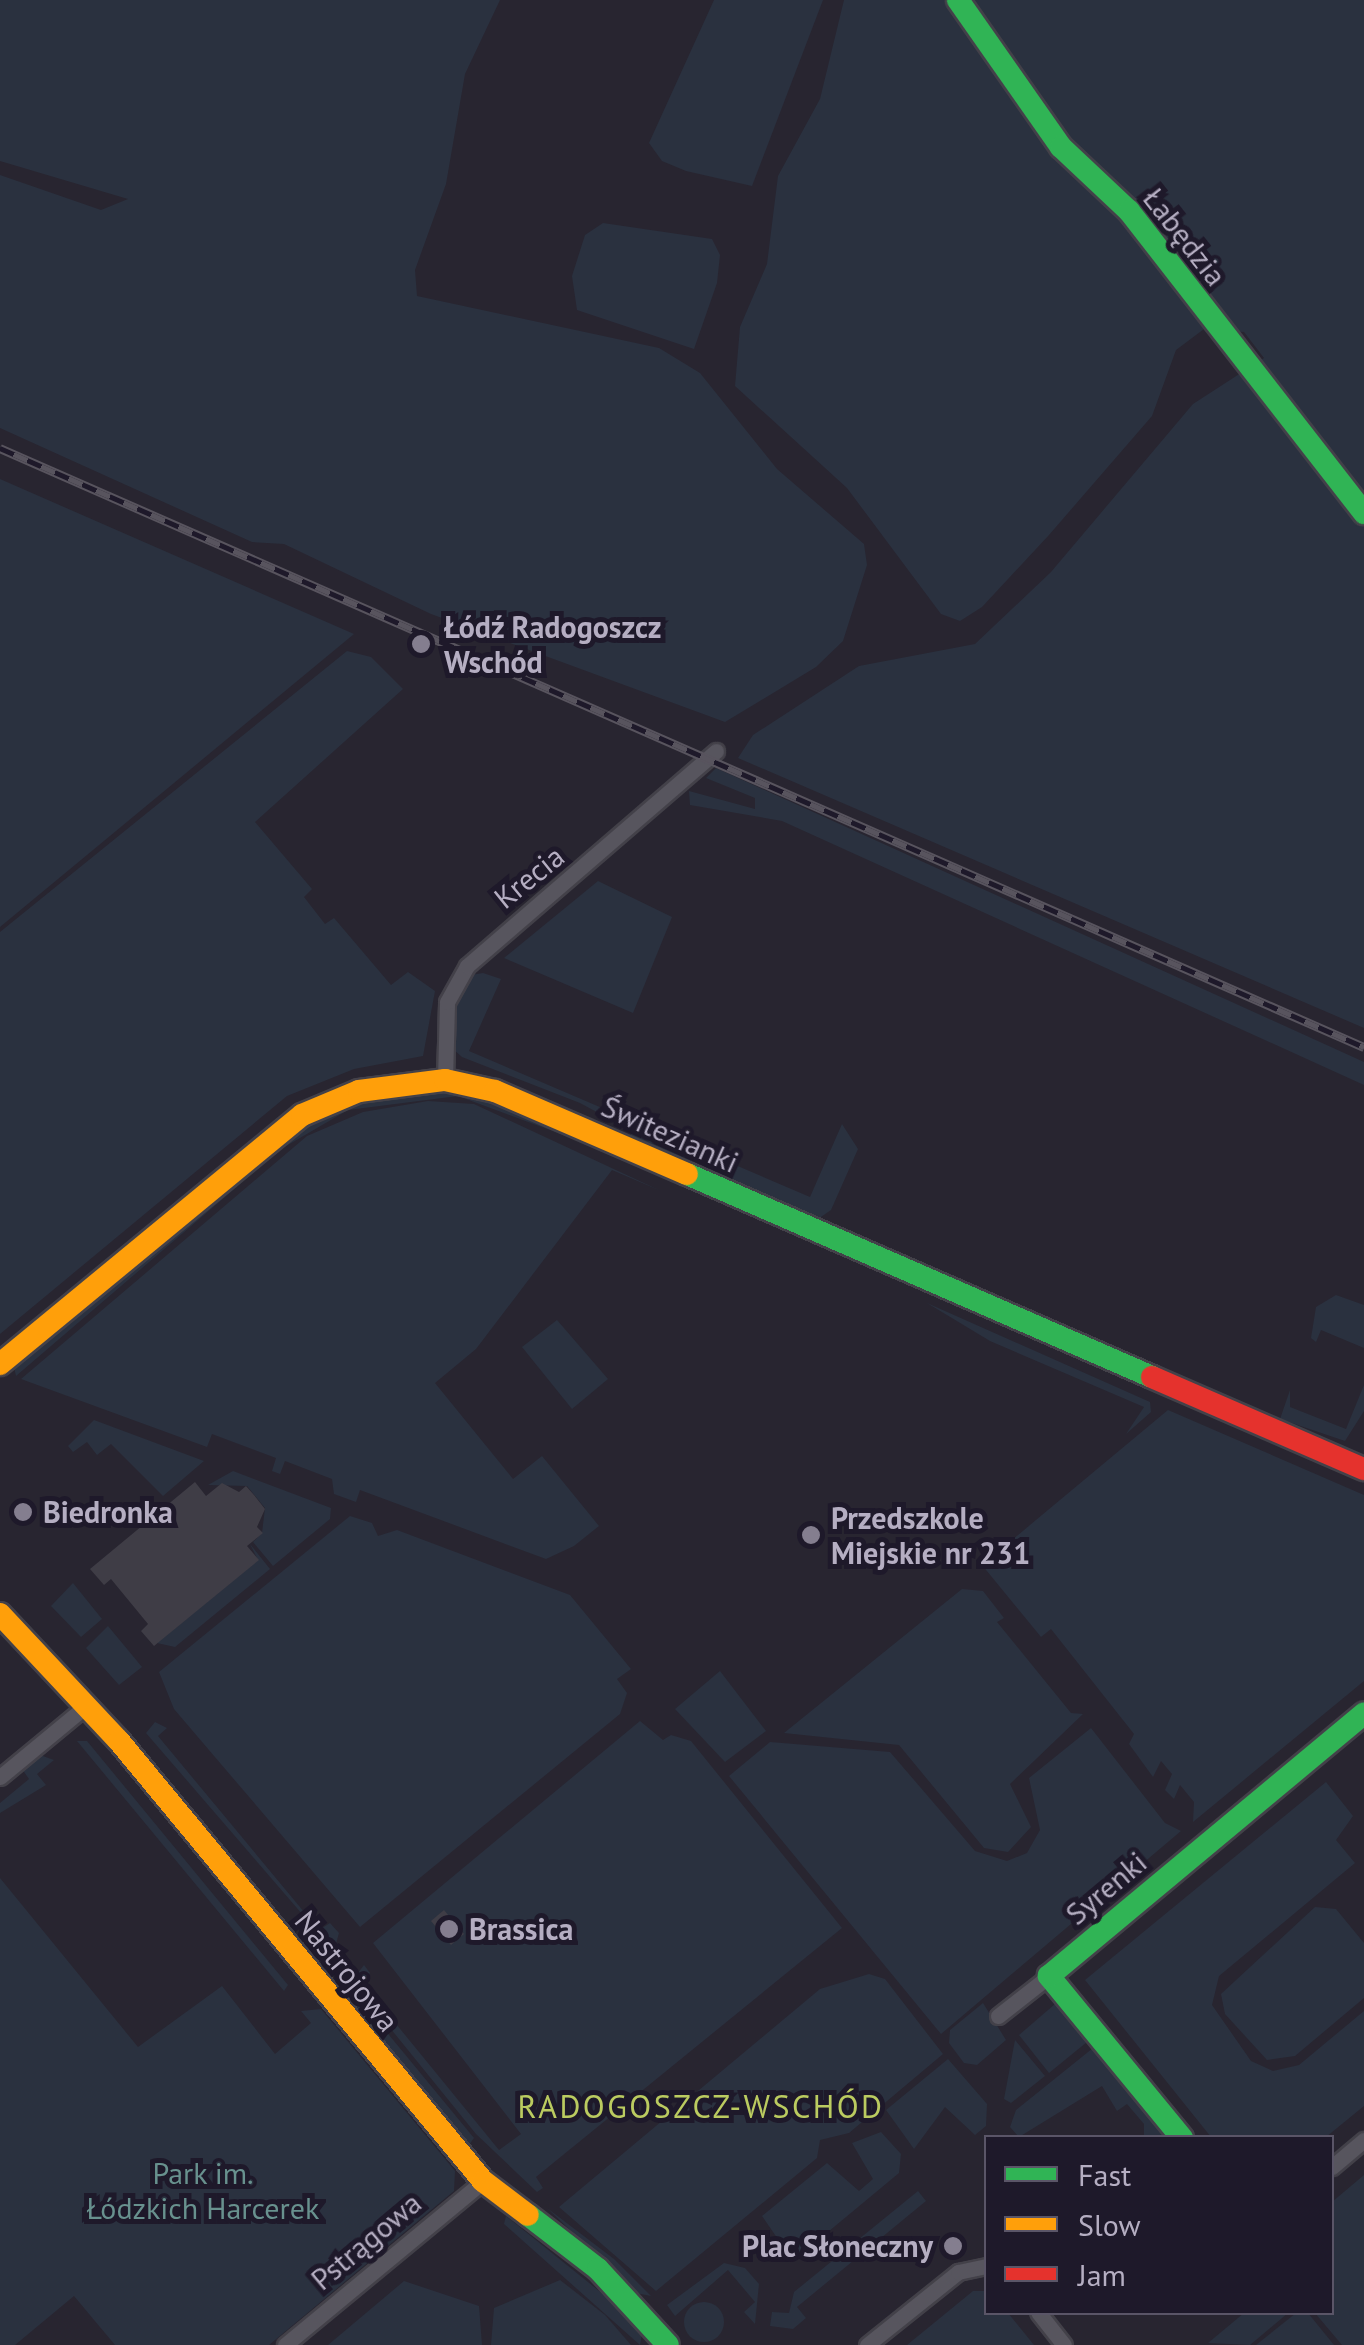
<!DOCTYPE html>
<meta charset="utf-8">
<style>
body{margin:0}
#map{position:relative;width:1364px;height:2345px;overflow:hidden;background:#282530;font-family:"PT Sans",sans-serif}
div>[style]{position:absolute}
[style*='--x']{left:calc(var(--x)*1px);top:calc(var(--y)*1px);width:calc(var(--w)*1px);rotate:calc(var(--a)*1deg)}
.green>*{inset:0;background:#2a313f}
.round{border-radius:50%}
.building>*{inset:0;background:#3f3d46}
.roads{filter:drop-shadow(2px 0 #434149) drop-shadow(-2px 0 #434149) drop-shadow(0 2px #434149) drop-shadow(0 -2px #434149)}
.street>*{height:15px;margin:-7.5px;padding:0 7.5px;transform-origin:7.5px;border-radius:7.5px;background:#57555e}
.fast>*{height:22px;margin:-11px;padding:0 11px;transform-origin:11px;border-radius:11px;background:#30b455}
.slow>*{height:22px;margin:-11px;padding:0 11px;transform-origin:11px;border-radius:11px;background:#ff9f0a}
.jam>*{height:22px;margin:-11px;padding:0 11px;transform-origin:11px;border-radius:11px;background:#e5322d}
.rail>*{height:9px;margin-top:-4.5px;transform-origin:0;background:repeating-linear-gradient(90deg,#1e192a 0 15px,#58545e 0 30px);box-sizing:border-box;border-block:2px solid #58545e}
.dots>*{width:28px;height:28px;translate:-50% -50%;box-sizing:border-box;border:5px solid #1e192a;border-radius:50%}
span{translate:-50% -50%;white-space:nowrap;text-align:center;line-height:1.15;-webkit-text-stroke:10px #1e192a;paint-order:stroke}
.street-label{font-size:30px;color:#b5aec2}
.poi-label{font-size:30px;color:#b5aec2;font-weight:700}
.left{translate:0 -50%;text-align:left}
.right{translate:-100% -50%;text-align:right}
.park-label{font-size:30px;color:#68918e}
.neighbourhood-label{font-size:32px;color:#bbcb60;letter-spacing:2.5px}
.legend{position:absolute;left:984px;top:2135px;width:350px;height:180px;box-sizing:border-box;background:#1e192a;border:2px solid #5a5567;margin:0;padding:12px 18px;list-style:none;font-size:30px;color:#b5aec2}
.legend li{display:flex;align-items:center;gap:20px;height:50px}
.legend b{width:50px;border:2px solid #5a5567}
</style>
<div id="map">
<div class="green">
<div style="clip-path:polygon(0 0,500px 0,465px 74px,446px 184px,415px 270px,417px 296px,659px 348px,700px 373px,777px 469px,864px 544px,867px 565px,843px 641px,816px 667px,725px 722px,431px 614px,284px 544px,252px 542px,0 428px,0 175px,101px 210px,128px 199px,0 161px)"></div>
<div style="clip-path:polygon(714px 0,823px 0,752px 186px,686px 171px,662px 161px,649px 143px)"></div>
<div style="clip-path:polygon(844px 0,1364px 0,1364px 1028px,738px 758px,753px 735px,859px 666px,975px 644px,1051px 572px,1193px 404px,1264px 358px,1244px 332px,1204px 329px,1176px 350px,1152px 416px,1049px 535px,982px 607px,960px 621px,941px 614px,847px 488px,735px 386px,740px 327px,767px 264px,778px 176px,820px 99px)"></div>
<div style="clip-path:polygon(603px 223px,712px 239px,720px 255px,717px 283px,694px 349px,577px 310px,572px 276px,585px 235px)"></div>
<div style="clip-path:polygon(0 479px,354px 634px,0 927px)"></div>
<div style="clip-path:polygon(347px 651px,371px 657px,403px 689px,255px 822px,312px 889px,304px 897px,325px 924px,334px 918px,391px 985px,408px 972px,435px 991px,423px 1056px,354px 1069px,287px 1096px,0 1334px,0 932px)"></div>
<div style="clip-path:polygon(716px 768px,1364px 1062px,1364px 1085px,782px 821px,690px 805px,689px 791px,755px 809px,755px 798px,706px 778px)"></div>
<div style="clip-path:polygon(598px 881px,672px 917px,633px 1013px,504px 958px)"></div>
<div style="clip-path:polygon(483px 973px,501px 979px,469px 1051px,810px 1197px,842px 1124px,858px 1149px,831px 1210px,818px 1219px,630px 1138px,632px 1131px,580px 1103px,462px 1057px,453px 1049px,456px 1008px,471px 975px)"></div>
<div style="clip-path:polygon(450px 1090px,488px 1099px,609px 1152px,458px 1096px,348px 1110px,281px 1149px,16px 1376px,14px 1367px,300px 1129px,363px 1102px)"></div>
<div style="clip-path:polygon(428px 1101px,474px 1104px,661px 1191px,612px 1170px,476px 1349px,435px 1383px,513px 1479px,542px 1456px,599px 1526px,574px 1546px,546px 1559px,360px 1490px,356px 1502px,334px 1494px,332px 1479px,285px 1461px,280px 1474px,272px 1471px,276px 1458px,212px 1434px,207px 1447px,21px 1379px,307px 1136px,363px 1112px)"></div>
<div style="clip-path:polygon(1336px 1295px,1364px 1305px,1364px 1348px,1321px 1330px,1316px 1342px,1311px 1338px,1316px 1307px)"></div>
<div style="clip-path:polygon(927px 1303px,1150px 1402px,1151px 1412px,1126px 1434px,1144px 1407px,990px 1341px)"></div>
<div style="clip-path:polygon(557px 1320px,608px 1379px,572px 1409px,522px 1347px)"></div>
<div style="clip-path:polygon(1364px 1385px,1364px 1411px,1345px 1441px,1280px 1419px,1290px 1390px,1290px 1407px,1346px 1429px)"></div>
<div style="clip-path:polygon(1168px 1410px,1364px 1495px,1364px 1681px,1193px 1822px,1194px 1802px,1180px 1785px,1174px 1799px,1165px 1790px,1172px 1774px,1161px 1761px,1153px 1777px,1129px 1744px,1134px 1734px,1051px 1629px,1041px 1637px,982px 1565px)"></div>
<div style="clip-path:polygon(94px 1420px,204px 1461px,163px 1496px,111px 1444px,97px 1455px,87px 1442px,73px 1452px,68px 1446px)"></div>
<div style="clip-path:polygon(233px 1471px,331px 1508px,330px 1519px,273px 1566px,253px 1542px,262px 1533px,265px 1508px,247px 1486px,208px 1485px)"></div>
<div style="clip-path:polygon(350px 1516px,372px 1523px,378px 1536px,397px 1530px,570px 1595px,631px 1669px,617px 1679px,627px 1693px,620px 1714px,360px 1927px,174px 1709px,159px 1672px)"></div>
<div style="clip-path:polygon(250px 1544px,270px 1569px,175px 1647px,157px 1643px,258px 1560px)"></div>
<div style="clip-path:polygon(73px 1583px,102px 1619px,81px 1637px,51px 1606px)"></div>
<div style="clip-path:polygon(962px 1589px,983px 1591px,1004px 1618px,997px 1622px,1071px 1713px,1083px 1714px,1010px 1784px,1031px 1827px,1008px 1852px,984px 1848px,899px 1745px,784px 1733px)"></div>
<div style="clip-path:polygon(108px 1626px,142px 1667px,119px 1685px,86px 1648px)"></div>
<div style="clip-path:polygon(720px 1671px,766px 1731px,725px 1762px,675px 1709px)"></div>
<div style="clip-path:polygon(640px 1721px,663px 1740px,671px 1735px,691px 1741px,842px 1928px,536px 2177px,543px 2188px,537px 2192px,476px 2134px,352px 1981px,364px 1965px,370px 1973px,361px 1981px,499px 2150px,521px 2134px,373px 1943px)"></div>
<div style="clip-path:polygon(155px 1722px,167px 1728px,158px 1736px,319px 1930px,330px 1923px,339px 1933px,334px 1951px,146px 1733px)"></div>
<div style="clip-path:polygon(1091px 1728px,1165px 1823px,1181px 1831px,941px 2034px,729px 1776px,770px 1742px,890px 1752px,975px 1851px,1007px 1861px,1027px 1853px,1040px 1830px,1029px 1778px)"></div>
<div style="clip-path:polygon(77px 1741px,87px 1741px,288px 1985px,284px 1991px)"></div>
<div style="clip-path:polygon(40px 1755px,54px 1760px,37px 1774px,46px 1785px,0 1813px,0 1803px,29px 1779px,22px 1769px)"></div>
<div style="clip-path:polygon(1326px 1782px,1353px 1816px,1336px 1840px,1355px 1863px,1219px 1976px,1212px 2005px,1251px 2061px,1273px 2071px,1299px 2065px,1364px 2011px,1364px 2106px,1326px 2137px,1211px 2137px,1085px 1980px)"></div>
<div style="clip-path:polygon(0 1878px,138px 2047px,222px 1986px,275px 2054px,311px 2023px,301px 2011px,321px 2009px,455px 2171px,454px 2191px,269px 2345px,115px 2345px,74px 2296px,15px 2345px,0 2345px)"></div>
<div style="clip-path:polygon(1315px 1907px,1336px 1909px,1364px 1943px,1364px 1998px,1295px 2056px,1267px 2060px,1225px 2014px,1221px 1994px)"></div>
<div style="clip-path:polygon(869px 1974px,885px 1979px,943px 2054px,849px 2133px,820px 2140px,817px 2158px,656px 2291px,559px 2207px,820px 1989px)"></div>
<div style="clip-path:polygon(347px 1984px,474px 2138px,469px 2145px,339px 1985px)"></div>
<div style="clip-path:polygon(983px 2003px,1006px 2040px,977px 2065px,964px 2063px,949px 2043px,950px 2030px)"></div>
<div style="clip-path:polygon(1055px 2004px,1087px 2042px,1049px 2073px,1019px 2035px)"></div>
<div style="clip-path:polygon(1015px 2040px,1045px 2076px,1011px 2103px,1004px 2099px)"></div>
<div style="clip-path:polygon(1093px 2048px,1167px 2137px,1144px 2137px,1144px 2124px,1127px 2104px,1117px 2111px,1102px 2086px,1019px 2137px,1010px 2127px,1016px 2110px)"></div>
<div style="clip-path:polygon(948px 2059px,987px 2104px,986px 2126px,975px 2135px,945px 2107px,914px 2149px,886px 2110px)"></div>
<div style="clip-path:polygon(881px 2132px,901px 2154px,899px 2173px,793px 2261px,762px 2216px,827px 2163px,859px 2191px,873px 2179px,852px 2143px)"></div>
<div style="clip-path:polygon(1364px 2175px,1364px 2345px,1342px 2345px,1315px 2313px,1332px 2312px,1332px 2202px)"></div>
<div style="clip-path:polygon(918px 2191px,926px 2201px,797px 2307px,806px 2318px,793px 2329px,770px 2326px,772px 2312px,789px 2313px,794px 2292px)"></div>
<div style="clip-path:polygon(547px 2208px,614px 2259px,651px 2296px,636px 2293px)"></div>
<div style="clip-path:polygon(506px 2216px,614px 2303px,642px 2334px,640px 2345px,504px 2224px)"></div>
<div style="clip-path:polygon(724px 2263px,745px 2268px,759px 2284px,755px 2324px,744px 2312px,755px 2302px,728px 2270px,675px 2316px,667px 2305px)"></div>
<div style="clip-path:polygon(560px 2280px,605px 2315px,631px 2345px,491px 2345px,494px 2308px)"></div>
<div style="clip-path:polygon(404px 2281px,479px 2306px,482px 2345px,328px 2345px)"></div>
<div style="clip-path:polygon(973px 2291px,986px 2291px,986px 2312px,1008px 2313px,1034px 2345px,907px 2345px)"></div>
<div class="round" style="left:684px;top:2302px;width:40px;height:40px"></div>
<div style="clip-path:polygon(1244px 2313px,1288px 2313px,1250px 2345px,1208px 2343px)"></div>
<div style="clip-path:polygon(1296px 2313px,1308px 2313px,1334px 2345px,1256px 2345px)"></div>
</div>
<div class="building">
<div style="clip-path:polygon(195px 1482px,206px 1496px,222px 1483px,239px 1492px,246px 1486px,254px 1495px,265px 1509px,257px 1527px,263px 1533px,247px 1546px,259px 1560px,154px 1646px,141px 1631px,148px 1624px,111px 1579px,104px 1585px,90px 1569px)"></div>
<div style="clip-path:polygon(444px 1910px,464px 1934px,451px 1945px,431px 1921px)"></div>
</div>
<div class="roads">
<div class="street">
<div style="--x:445;--y:1080;--w:78;--a:-88.5"></div>
<div style="--x:447;--y:1002;--w:41;--a:-60.9"></div>
<div style="--x:467;--y:966;--w:329;--a:-40.8"></div>
<div style="--x:0;--y:1777;--w:113;--a:-39.6"></div>
<div style="--x:998;--y:2016;--w:65;--a:-38.1"></div>
<div style="--x:1332;--y:2167;--w:42;--a:-40.2"></div>
<div style="--x:1038;--y:2312;--w:42;--a:51.8"></div>
<div style="--x:285;--y:2345;--w:257;--a:-39.6"></div>
<div style="--x:867;--y:2345;--w:117;--a:-38.7"></div>
<div style="--x:958;--y:2272;--w:29;--a:-12"></div>
</div>
<div class="fast">
<div style="--x:958;--y:0;--w:179;--a:55"></div>
<div style="--x:1061;--y:147;--w:93;--a:43.3"></div>
<div style="--x:1129;--y:211;--w:383;--a:52.1"></div>
<div style="--x:687;--y:1174;--w:507;--a:23.58"></div>
<div style="--x:1182;--y:2138;--w:210;--a:-129.4"></div>
<div style="--x:1049;--y:1976;--w:410;--a:-39.8"></div>
<div style="--x:528;--y:2215;--w:88;--a:37.6"></div>
<div style="--x:598;--y:2269;--w:103;--a:47.4"></div>
</div>
<div class="slow">
<div style="--x:0;--y:1364;--w:391;--a:-39.5"></div>
<div style="--x:302;--y:1115;--w:62;--a:-22.8"></div>
<div style="--x:359;--y:1091;--w:87;--a:-7.3"></div>
<div style="--x:445;--y:1080;--w:51;--a:12.4"></div>
<div style="--x:495;--y:1091;--w:209;--a:23.4"></div>
<div style="--x:0;--y:1614;--w:174;--a:46.9"></div>
<div style="--x:119;--y:1741;--w:571;--a:50.4"></div>
<div style="--x:483;--y:2181;--w:56;--a:37.1"></div>
</div>
<div class="jam">
<div style="--x:1152;--y:1377;--w:231;--a:23.5"></div>
</div>
</div>
<div class="rail">
<div style="--x:0;--y:448;--w:1490;--a:23.71"></div>
</div>
<div class="dots">
<div style="left:421px;top:644px;background:#847e8f"></div>
<div style="left:23px;top:1512px;background:#847e8f"></div>
<div style="left:811px;top:1535px;background:#847e8f"></div>
<div style="left:449px;top:1929px;background:#847e8f"></div>
<div style="left:953px;top:2246px;background:#847e8f"></div>
</div>
<div class="street-label">
<span style="left:1185px;top:237px;rotate:52deg">Łabędzia</span>
<span style="left:529px;top:877px;rotate:-39deg">Krecia</span>
<span style="left:670px;top:1134px;rotate:24deg">Świtezianki</span>
<span style="left:1106px;top:1888px;rotate:-40deg">Syrenki</span>
<span style="left:347px;top:1971px;rotate:51deg">Nastrojowa</span>
<span style="left:366px;top:2241px;rotate:-40deg">Pstrągowa</span>
</div>
<div class="poi-label">
<span class="left" style="left:444px;top:644px">Łódź Radogoszcz<br>Wschód</span>
<span class="left" style="left:43px;top:1512px">Biedronka</span>
<span class="left" style="left:831px;top:1535px">Przedszkole<br>Miejskie nr 231</span>
<span class="left" style="left:469px;top:1929px">Brassica</span>
<span class="right" style="left:933px;top:2246px">Plac Słoneczny</span>
</div>
<div class="park-label">
<span style="left:203px;top:2190px">Park im.<br>Łódzkich Harcerek</span>
</div>
<div class="neighbourhood-label">
<span style="left:701px;top:2106px">RADOGOSZCZ-WSCHÓD</span>
</div>
<ul class="legend">
<li><b style="height:12px;background:#30b455"></b>Fast</li>
<li><b style="height:12px;background:#ff9f0a"></b>Slow</li>
<li><b style="height:12px;background:#e5322d"></b>Jam</li>
</ul>
</div>
